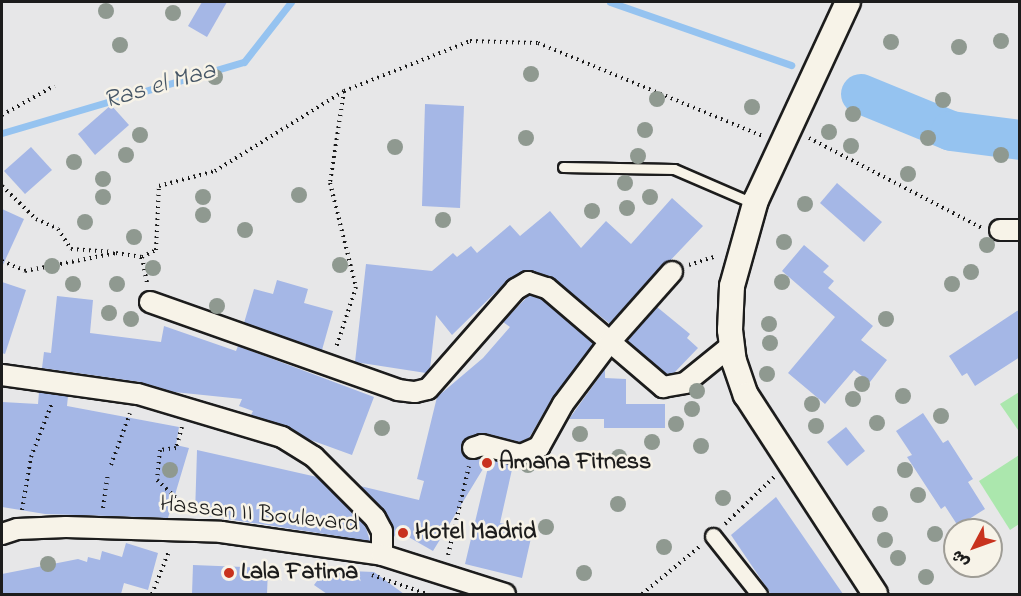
<!DOCTYPE html>
<meta charset="utf-8">
<style>
body{margin:0}
#map{position:relative;width:1021px;height:596px;overflow:hidden;background:#e7e7e8;font-family:"Indie Flower","Playpen Sans Arabic",sans-serif}
div>[style]{position:absolute}
[style*='--x']{left:calc(var(--x)*1px);top:calc(var(--y)*1px);width:calc(var(--w)*1px);rotate:calc(var(--a)*1deg)}
.green>*{inset:0;background:#abe7ad}
.stream>*{height:7px;margin:-3.5px;padding:0 3.5px;transform-origin:3.5px;border-radius:3.5px;background:#95c3f0}
.river>*{height:40px;margin:-20px;padding:0 20px;transform-origin:20px;border-radius:20px;background:#95c3f0}
.building>*{inset:0;background:#a5b7e6}
.path>*{height:4px;margin-top:-2px;transform-origin:0;background:repeating-linear-gradient(90deg,#1c1c1c 0 1.5px,transparent 0 6px)}
.roads{filter:drop-shadow(2px 0 #1c1c1c) drop-shadow(-2px 0 #1c1c1c) drop-shadow(0 2px #1c1c1c) drop-shadow(0 -2px #1c1c1c)}
.service>*{height:9px;margin:-4.5px;padding:0 4.5px;transform-origin:4.5px;border-radius:4.5px;background:#f7f3e8}
.pedestrian>*{height:15px;margin:-7.5px;padding:0 7.5px;transform-origin:7.5px;border-radius:7.5px;background:#f7f3e8}
.minor>*{height:20px;margin:-10px;padding:0 10px;transform-origin:10px;border-radius:10px;background:#f7f3e8}
.tertiary>*{height:24px;margin:-12px;padding:0 12px;transform-origin:12px;border-radius:12px;background:#f7f3e8}
.trees>*{width:16px;height:16px;margin:-8px;border-radius:50%;background:#8f9990}
.dots>*{width:16px;height:16px;translate:-50% -50%;box-sizing:border-box;border:3px solid #f7f3e8;border-radius:50%}
span{translate:-50% -50%;white-space:nowrap;text-align:center;line-height:1.15;-webkit-text-stroke:5px #f7f3e8;paint-order:stroke}
.poi-label{font-size:24px;color:#1c1c1c;font-weight:700}
.left{translate:0 -50%;text-align:left}
.street-label{font-size:24px;color:#1c1c1c}
.water-label{font-size:26px;color:#465666;font-style:italic}
.frame{position:absolute;inset:0;border:3px solid #1c1c1c;pointer-events:none}
.north{position:absolute;left:943px;top:518px;width:60px;height:60px;box-sizing:border-box;background:#f7f3e8;border:2px solid #9f9d96;border-radius:50%;rotate:229deg;font-size:16px;font-weight:700;line-height:24px;text-align:center;color:#1c1c1c}
.north::after{content:'';display:block;margin:auto;width:21px;height:27px;background:#c8321e;clip-path:polygon(50% 0,100% 100%,50% 72%,0 100%)}
</style>
<div id="map">
<div class="green">
<div style="clip-path:polygon(1019px 392px,1020px 428px,1018px 430px,1000px 404px)"></div>
<div style="clip-path:polygon(1019px 455px,1019px 524px,1010px 530px,979px 481px)"></div>
</div>
<div class="stream">
<div style="--x:610;--y:2;--w:192;--a:19.2"></div>
<div style="--x:2;--y:133;--w:252;--a:-16.4"></div>
<div style="--x:244;--y:62;--w:76;--a:-51.9"></div>
</div>
<div class="river">
<div style="--x:861;--y:94;--w:97;--a:22.3"></div>
<div style="--x:951;--y:131;--w:70;--a:7.4"></div>
</div>
<div class="building">
<div style="clip-path:polygon(202px 2px,227px 2px,207px 37px,188px 26px)"></div>
<div style="clip-path:polygon(425px 104px,464px 106px,460px 208px,422px 206px)"></div>
<div style="clip-path:polygon(111px 105px,129px 125px,95px 155px,78px 134px)"></div>
<div style="clip-path:polygon(31px 147px,52px 170px,25px 194px,4px 171px)"></div>
<div style="clip-path:polygon(837px 183px,882px 222px,864px 242px,820px 203px)"></div>
<div style="clip-path:polygon(672px 198px,703px 226px,610px 324px,554px 279px,526px 270px,507px 281px,452px 335px,436px 315px,430px 369px,426px 373px,355px 362px,366px 264px,432px 271px,453px 253px,457px 257px,471px 246px,477px 253px,510px 225px,520px 236px,550px 211px,581px 248px,606px 221px,631px 244px)"></div>
<div style="clip-path:polygon(2px 209px,24px 219px,2px 267px)"></div>
<div style="clip-path:polygon(804px 245px,829px 266px,823px 272px,834px 281px,828px 288px,873px 326px,861px 340px,887px 360px,870px 382px,854px 370px,825px 404px,788px 373px,835px 317px,782px 271px)"></div>
<div style="clip-path:polygon(277px 280px,308px 289px,304px 303px,333px 311px,322px 350px,244px 323px,254px 289px,273px 294px)"></div>
<div style="clip-path:polygon(2px 282px,26px 290px,5px 354px,2px 353px)"></div>
<div style="clip-path:polygon(529px 295px,541px 299px,594px 344px,553px 397px,529px 438px,520px 442px,484px 433px,464px 441px,462px 451px,466px 457px,489px 459px,433px 551px,398px 531px,394px 537px,385px 512px,360px 486px,419px 500px,424px 481px,417px 479px,437px 397px,483px 358px,510px 327px,503px 322px)"></div>
<div style="clip-path:polygon(57px 296px,93px 300px,90px 333px,161px 342px,164px 326px,236px 351px,238px 346px,374px 397px,352px 455px,308px 439px,286px 426px,251px 415px,253px 411px,239px 406px,242px 399px,174px 392px,140px 382px,42px 368px,44px 352px,51px 353px)"></div>
<div style="clip-path:polygon(657px 307px,690px 334px,687px 338px,698px 348px,674px 373px,666px 374px,627px 340px)"></div>
<div style="clip-path:polygon(1020px 309px,1020px 357px,975px 386px,967px 373px,962px 376px,949px 356px)"></div>
<div style="clip-path:polygon(605px 369px,605px 378px,626px 379px,626px 404px,665px 404px,665px 428px,604px 428px,604px 419px,569px 419px)"></div>
<div style="clip-path:polygon(39px 392px,68px 396px,67px 406px,179px 427px,176px 445px,189px 448px,168px 518px,45px 514px,2px 507px,2px 402px,38px 404px)"></div>
<div style="clip-path:polygon(923px 413px,943px 443px,948px 440px,973px 479px,968px 482px,985px 509px,958px 526px,945px 506px,941px 509px,907px 457px,912px 455px,896px 431px)"></div>
<div style="clip-path:polygon(846px 427px,865px 451px,847px 466px,827px 442px)"></div>
<div style="clip-path:polygon(197px 450px,317px 477px,365px 525px,370px 541px,195px 514px)"></div>
<div style="clip-path:polygon(490px 459px,513px 465px,500px 523px,519px 527px,517px 534px,531px 538px,522px 578px,465px 564px)"></div>
<div style="clip-path:polygon(776px 497px,843px 594px,771px 594px,731px 535px)"></div>
<div style="clip-path:polygon(126px 543px,158px 553px,148px 590px,124px 583px,121px 594px,2px 594px,2px 574px,78px 559px,87px 562px,88px 557px,100px 560px,102px 551px,122px 557px)"></div>
<div style="clip-path:polygon(193px 565px,268px 568px,267px 594px,192px 594px)"></div>
<div style="clip-path:polygon(325px 570px,374px 572px,404px 594px,327px 594px,314px 585px)"></div>
</div>
<div class="path">
<div style="--x:344;--y:91;--w:136;--a:-21.6"></div>
<div style="--x:470;--y:41;--w:68;--a:1.7"></div>
<div style="--x:538;--y:43;--w:243;--a:22.5"></div>
<div style="--x:2;--y:115;--w:60;--a:-29.1"></div>
<div style="--x:809;--y:138;--w:195;--a:27.5"></div>
<div style="--x:2;--y:186;--w:47;--a:44.1"></div>
<div style="--x:36;--y:219;--w:24;--a:24"></div>
<div style="--x:58;--y:229;--w:24;--a:57"></div>
<div style="--x:71;--y:249;--w:42;--a:4.1"></div>
<div style="--x:142;--y:257;--w:16;--a:-27"></div>
<div style="--x:156;--y:250;--w:64;--a:-87.3"></div>
<div style="--x:159;--y:186;--w:58;--a:-15"></div>
<div style="--x:215;--y:171;--w:152;--a:-31.8"></div>
<div style="--x:344;--y:91;--w:93;--a:98.7"></div>
<div style="--x:330;--y:183;--w:107;--a:76"></div>
<div style="--x:356;--y:287;--w:64;--a:108.2"></div>
<div style="--x:2;--y:261;--w:25;--a:23"></div>
<div style="--x:25;--y:271;--w:93;--a:-11.2"></div>
<div style="--x:116;--y:253;--w:26;--a:9"></div>
<div style="--x:142;--y:257;--w:26;--a:79"></div>
<div style="--x:689;--y:265;--w:28;--a:-18"></div>
<div style="--x:182;--y:427;--w:22;--a:106"></div>
<div style="--x:176;--y:448;--w:16;--a:173"></div>
<div style="--x:160;--y:450;--w:30;--a:96"></div>
<div style="--x:157;--y:480;--w:35;--a:43"></div>
<div style="--x:183;--y:504;--w:6;--a:81"></div>
<div style="--x:111;--y:465;--w:55;--a:-69.9"></div>
<div style="--x:103;--y:508;--w:35;--a:-82"></div>
<div style="--x:22;--y:510;--w:54;--a:-80.4"></div>
<div style="--x:31;--y:457;--w:58;--a:-68.7"></div>
<div style="--x:725;--y:524;--w:68;--a:-43.8"></div>
<div style="--x:448;--y:555;--w:91;--a:-76.7"></div>
<div style="--x:372;--y:575;--w:58;--a:19.1"></div>
<div style="--x:152;--y:594;--w:46;--a:-68.4"></div>
<div style="--x:642;--y:594;--w:74;--a:-39.5"></div>
</div>
<div class="roads">
<div class="service">
<div style="--x:563;--y:167;--w:111;--a:1"></div>
<div style="--x:674;--y:169;--w:88;--a:23.4"></div>
</div>
<div class="pedestrian">
<div style="--x:713;--y:536;--w:74;--a:51.6"></div>
</div>
<div class="minor">
<div style="--x:1000;--y:230;--w:20;--a:0"></div>
<div style="--x:150;--y:302;--w:263;--a:19.5"></div>
<div style="--x:398;--y:390;--w:17;--a:7"></div>
<div style="--x:415;--y:392;--w:13;--a:-13"></div>
<div style="--x:428;--y:389;--w:133;--a:-48.7"></div>
<div style="--x:516;--y:289;--w:14;--a:-30"></div>
<div style="--x:528;--y:282;--w:20;--a:18"></div>
<div style="--x:547;--y:288;--w:153;--a:40.5"></div>
<div style="--x:663;--y:387;--w:22;--a:-10"></div>
<div style="--x:685;--y:383;--w:60;--a:-39"></div>
<div style="--x:2;--y:375;--w:137;--a:8"></div>
<div style="--x:138;--y:394;--w:150;--a:16.6"></div>
<div style="--x:282;--y:437;--w:38;--a:32"></div>
<div style="--x:314;--y:457;--w:86;--a:45"></div>
<div style="--x:375;--y:518;--w:15;--a:62"></div>
<div style="--x:382;--y:531;--w:24;--a:90"></div>
<div style="--x:473;--y:448;--w:9;--a:-18"></div>
<div style="--x:482;--y:445;--w:40;--a:14.4"></div>
<div style="--x:521;--y:455;--w:20;--a:-24"></div>
<div style="--x:539;--y:447;--w:49;--a:-60.8"></div>
<div style="--x:563;--y:404;--w:76;--a:-53"></div>
<div style="--x:609;--y:343;--w:95;--a:-48.4"></div>
<div style="--x:2;--y:534;--w:16;--a:-18"></div>
<div style="--x:17;--y:529;--w:49;--a:-2.3"></div>
<div style="--x:66;--y:527;--w:155;--a:1.8"></div>
<div style="--x:221;--y:532;--w:163;--a:8.1"></div>
<div style="--x:382;--y:555;--w:129;--a:17.6"></div>
</div>
<div class="tertiary">
<div style="--x:848;--y:2;--w:218;--a:114.9"></div>
<div style="--x:756;--y:200;--w:89;--a:105.6"></div>
<div style="--x:732;--y:286;--w:44;--a:92.6"></div>
<div style="--x:730;--y:330;--w:31;--a:83"></div>
<div style="--x:734;--y:361;--w:36;--a:71"></div>
<div style="--x:746;--y:395;--w:237;--a:57"></div>
</div>
</div>
<div class="trees">
<div style="left:106px;top:11px"></div>
<div style="left:173px;top:13px"></div>
<div style="left:1001px;top:41px"></div>
<div style="left:891px;top:42px"></div>
<div style="left:120px;top:45px"></div>
<div style="left:959px;top:47px"></div>
<div style="left:531px;top:74px"></div>
<div style="left:215px;top:77px"></div>
<div style="left:657px;top:99px"></div>
<div style="left:943px;top:100px"></div>
<div style="left:752px;top:107px"></div>
<div style="left:853px;top:114px"></div>
<div style="left:645px;top:130px"></div>
<div style="left:829px;top:132px"></div>
<div style="left:140px;top:135px"></div>
<div style="left:526px;top:138px"></div>
<div style="left:928px;top:138px"></div>
<div style="left:851px;top:146px"></div>
<div style="left:395px;top:147px"></div>
<div style="left:126px;top:155px"></div>
<div style="left:1001px;top:155px"></div>
<div style="left:638px;top:156px"></div>
<div style="left:74px;top:162px"></div>
<div style="left:908px;top:174px"></div>
<div style="left:103px;top:179px"></div>
<div style="left:625px;top:183px"></div>
<div style="left:299px;top:195px"></div>
<div style="left:103px;top:197px"></div>
<div style="left:203px;top:197px"></div>
<div style="left:650px;top:197px"></div>
<div style="left:805px;top:204px"></div>
<div style="left:627px;top:208px"></div>
<div style="left:592px;top:211px"></div>
<div style="left:203px;top:215px"></div>
<div style="left:443px;top:220px"></div>
<div style="left:85px;top:222px"></div>
<div style="left:245px;top:230px"></div>
<div style="left:134px;top:237px"></div>
<div style="left:784px;top:242px"></div>
<div style="left:987px;top:245px"></div>
<div style="left:340px;top:265px"></div>
<div style="left:52px;top:266px"></div>
<div style="left:153px;top:268px"></div>
<div style="left:971px;top:272px"></div>
<div style="left:782px;top:282px"></div>
<div style="left:73px;top:284px"></div>
<div style="left:117px;top:284px"></div>
<div style="left:952px;top:284px"></div>
<div style="left:217px;top:306px"></div>
<div style="left:109px;top:313px"></div>
<div style="left:131px;top:319px"></div>
<div style="left:886px;top:319px"></div>
<div style="left:769px;top:324px"></div>
<div style="left:770px;top:343px"></div>
<div style="left:767px;top:374px"></div>
<div style="left:862px;top:384px"></div>
<div style="left:697px;top:391px"></div>
<div style="left:903px;top:396px"></div>
<div style="left:853px;top:399px"></div>
<div style="left:812px;top:404px"></div>
<div style="left:692px;top:409px"></div>
<div style="left:941px;top:416px"></div>
<div style="left:877px;top:423px"></div>
<div style="left:676px;top:424px"></div>
<div style="left:816px;top:426px"></div>
<div style="left:382px;top:428px"></div>
<div style="left:580px;top:434px"></div>
<div style="left:652px;top:442px"></div>
<div style="left:701px;top:446px"></div>
<div style="left:619px;top:457px"></div>
<div style="left:528px;top:465px"></div>
<div style="left:170px;top:470px"></div>
<div style="left:905px;top:470px"></div>
<div style="left:918px;top:495px"></div>
<div style="left:723px;top:498px"></div>
<div style="left:618px;top:504px"></div>
<div style="left:880px;top:514px"></div>
<div style="left:546px;top:527px"></div>
<div style="left:935px;top:534px"></div>
<div style="left:885px;top:540px"></div>
<div style="left:664px;top:547px"></div>
<div style="left:898px;top:558px"></div>
<div style="left:48px;top:564px"></div>
<div style="left:584px;top:573px"></div>
<div style="left:926px;top:577px"></div>
</div>
<div class="dots">
<div style="left:487px;top:463px;background:#c8321e"></div>
<div style="left:403px;top:533px;background:#c8321e"></div>
<div style="left:229px;top:573px;background:#c8321e"></div>
</div>
<div class="poi-label">
<span class="left" style="left:499px;top:463px">Amana Fitness</span>
<span class="left" style="left:415px;top:533px">Hotel Madrid</span>
<span class="left" style="left:241px;top:573px">Lala Fatima</span>
</div>
<div class="street-label">
<span style="left:259px;top:515px;rotate:6deg">Hassan II Boulevard</span>
</div>
<div class="water-label">
<span style="left:160px;top:87px;rotate:-16deg">Ras el Maa</span>
</div>
<div class="frame"></div>
<div class="north">ش</div>
</div>
